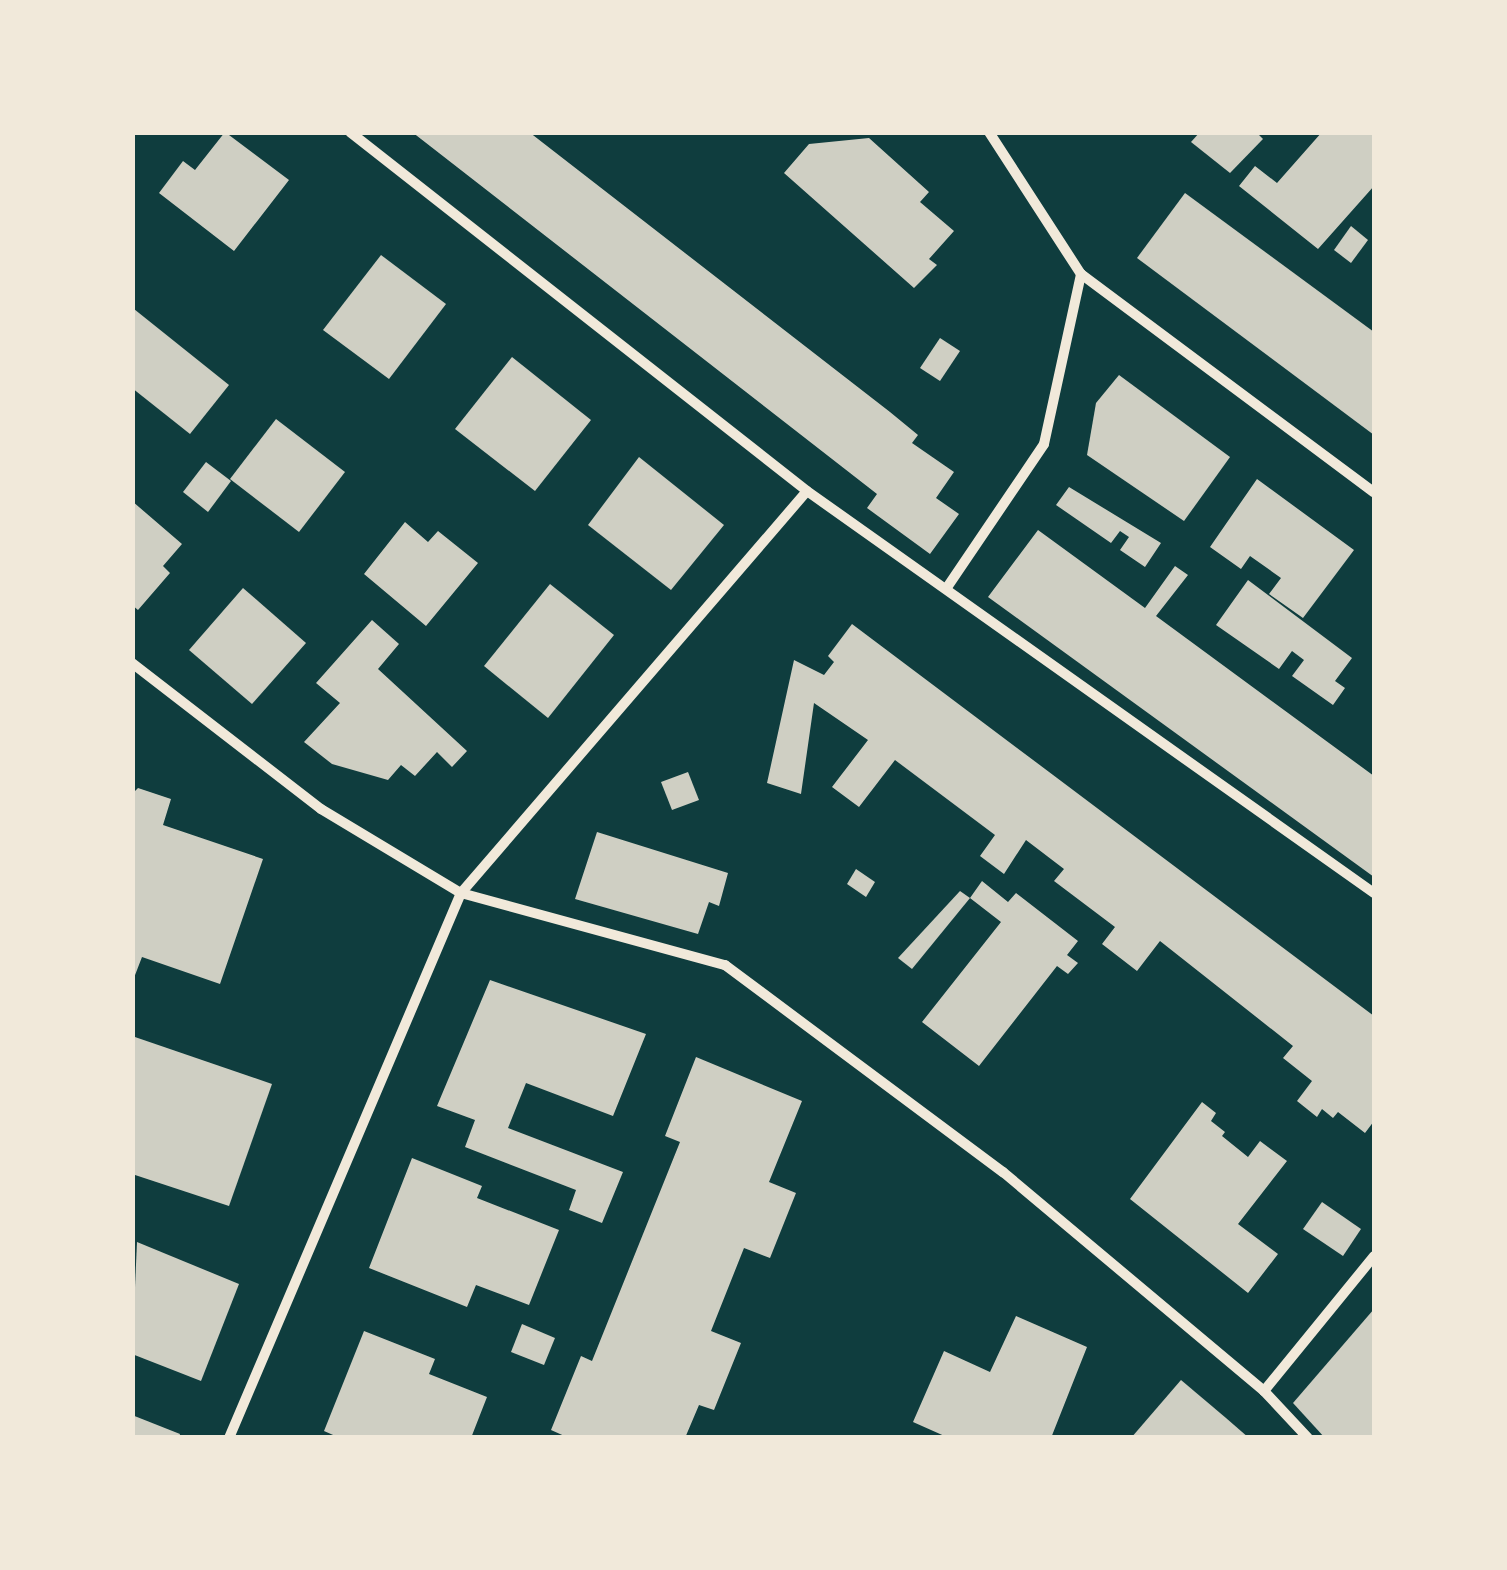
<!DOCTYPE html>
<style>
body{margin:0}
#map{position:relative;width:1507px;height:1570px;overflow:hidden;background:#0f3d3e;font-family:"Alegreya Sans",sans-serif}
div>[style]{position:absolute}
[style*='--x']{left:calc(var(--x)*1px);top:calc(var(--y)*1px);width:calc(var(--w)*1px);rotate:calc(var(--a)*1deg)}
.building>*{inset:0;background:#cfcfc3}
.minor>*{height:10px;margin:-5px;padding:0 5px;transform-origin:5px;border-radius:5px;background:#f1e9da}
span{translate:-50% -50%;white-space:nowrap;text-align:center;line-height:1.15;-webkit-text-stroke:10px #f1e9da;paint-order:stroke}
.frame{position:absolute;inset:0;border:135px solid #f1e9da;pointer-events:none}
</style>
<div id="map">
<div class="building">
<div style="clip-path:polygon(225px 132px,289px 180px,234px 251px,159px 193px,183px 161px,195px 170px)"></div>
<div style="clip-path:polygon(412px 132px,529px 132px,890px 412px,918px 435px,912px 443px,954px 472px,936px 498px,959px 514px,930px 554px,867px 508px,877px 494px)"></div>
<div style="clip-path:polygon(1200px 132px,1256px 132px,1263px 139px,1230px 173px,1191px 142px)"></div>
<div style="clip-path:polygon(1322px 132px,1374px 132px,1374px 186px,1318px 249px,1239px 186px,1255px 166px,1277px 183px)"></div>
<div style="clip-path:polygon(869px 138px,929px 192px,920px 202px,954px 231px,929px 259px,937px 265px,914px 288px,784px 173px,809px 144px)"></div>
<div style="clip-path:polygon(1185px 193px,1374px 332px,1374px 435px,1137px 258px)"></div>
<div style="clip-path:polygon(1351px 226px,1368px 240px,1351px 263px,1334px 250px)"></div>
<div style="clip-path:polygon(381px 255px,446px 304px,389px 379px,323px 330px)"></div>
<div style="clip-path:polygon(134px 309px,229px 385px,190px 434px,132px 388px)"></div>
<div style="clip-path:polygon(940px 338px,960px 351px,940px 381px,920px 368px)"></div>
<div style="clip-path:polygon(512px 357px,591px 420px,535px 491px,455px 429px)"></div>
<div style="clip-path:polygon(1119px 375px,1230px 457px,1184px 521px,1087px 455px,1096px 403px)"></div>
<div style="clip-path:polygon(276px 419px,345px 472px,299px 532px,230px 479px)"></div>
<div style="clip-path:polygon(639px 457px,724px 525px,671px 590px,588px 525px)"></div>
<div style="clip-path:polygon(206px 462px,231px 481px,208px 512px,183px 492px)"></div>
<div style="clip-path:polygon(1257px 479px,1354px 550px,1303px 618px,1269px 594px,1281px 578px,1250px 556px,1241px 569px,1210px 547px)"></div>
<div style="clip-path:polygon(1069px 487px,1161px 543px,1145px 567px,1120px 550px,1129px 537px,1120px 531px,1111px 543px,1056px 505px)"></div>
<div style="clip-path:polygon(132px 501px,182px 544px,163px 566px,170px 573px,138px 610px,132px 605px)"></div>
<div style="clip-path:polygon(405px 522px,428px 542px,438px 531px,478px 563px,426px 626px,364px 574px)"></div>
<div style="clip-path:polygon(1038px 530px,1145px 608px,1175px 566px,1188px 575px,1156px 616px,1374px 776px,1374px 877px,988px 597px)"></div>
<div style="clip-path:polygon(1248px 580px,1352px 658px,1335px 681px,1345px 688px,1333px 705px,1292px 676px,1304px 660px,1292px 651px,1279px 669px,1216px 625px)"></div>
<div style="clip-path:polygon(550px 584px,614px 635px,548px 718px,484px 666px)"></div>
<div style="clip-path:polygon(243px 588px,306px 643px,252px 704px,189px 650px)"></div>
<div style="clip-path:polygon(372px 620px,399px 644px,378px 669px,467px 751px,452px 767px,437px 752px,415px 776px,401px 765px,388px 780px,332px 764px,304px 742px,340px 703px,316px 683px)"></div>
<div style="clip-path:polygon(852px 624px,1374px 1016px,1374px 1121px,1365px 1133px,1338px 1112px,1333px 1118px,1322px 1109px,1317px 1117px,1297px 1101px,1312px 1081px,1283px 1058px,1293px 1046px,1160px 941px,1137px 971px,1102px 944px,1115px 927px,1054px 881px,1064px 869px,1026px 840px,1004px 874px,980px 856px,995px 835px,895px 760px,859px 807px,832px 787px,868px 740px,814px 703px,801px 794px,767px 783px,794px 660px,824px 675px,834px 662px,828px 656px)"></div>
<div style="clip-path:polygon(688px 772px,699px 800px,672px 810px,661px 782px)"></div>
<div style="clip-path:polygon(138px 788px,171px 799px,163px 825px,263px 859px,220px 984px,142px 957px,132px 983px,132px 794px)"></div>
<div style="clip-path:polygon(597px 832px,728px 873px,719px 906px,709px 902px,698px 934px,575px 899px)"></div>
<div style="clip-path:polygon(856px 869px,875px 882px,866px 897px,847px 884px)"></div>
<div style="clip-path:polygon(982px 881px,1008px 902px,1016px 893px,1078px 941px,1067px 955px,1078px 963px,1068px 974px,1057px 966px,979px 1066px,922px 1022px,1001px 922px,970px 898px)"></div>
<div style="clip-path:polygon(960px 891px,970px 898px,912px 969px,898px 958px)"></div>
<div style="clip-path:polygon(490px 980px,646px 1034px,613px 1116px,526px 1083px,508px 1128px,623px 1172px,602px 1223px,569px 1210px,576px 1190px,465px 1147px,475px 1120px,437px 1106px)"></div>
<div style="clip-path:polygon(132px 1036px,272px 1084px,229px 1206px,132px 1174px)"></div>
<div style="clip-path:polygon(696px 1057px,802px 1101px,769px 1182px,796px 1193px,770px 1258px,744px 1248px,711px 1331px,741px 1343px,714px 1410px,699px 1405px,685px 1438px,569px 1438px,551px 1430px,581px 1356px,592px 1361px,680px 1142px,665px 1136px)"></div>
<div style="clip-path:polygon(1202px 1102px,1216px 1113px,1211px 1121px,1225px 1132px,1222px 1136px,1248px 1157px,1260px 1141px,1287px 1161px,1238px 1224px,1278px 1254px,1248px 1293px,1130px 1199px)"></div>
<div style="clip-path:polygon(412px 1158px,482px 1186px,477px 1198px,559px 1230px,529px 1305px,476px 1285px,467px 1307px,369px 1268px)"></div>
<div style="clip-path:polygon(1322px 1202px,1361px 1229px,1343px 1256px,1303px 1229px)"></div>
<div style="clip-path:polygon(137px 1242px,239px 1284px,201px 1381px,132px 1354px)"></div>
<div style="clip-path:polygon(1374px 1309px,1374px 1438px,1325px 1438px,1293px 1403px)"></div>
<div style="clip-path:polygon(1016px 1316px,1087px 1347px,1051px 1438px,949px 1438px,913px 1422px,944px 1351px,990px 1372px)"></div>
<div style="clip-path:polygon(522px 1324px,555px 1338px,544px 1365px,511px 1352px)"></div>
<div style="clip-path:polygon(364px 1331px,435px 1359px,429px 1374px,487px 1397px,471px 1438px,340px 1438px,324px 1431px)"></div>
<div style="clip-path:polygon(1181px 1380px,1226px 1418px,1249px 1438px,1131px 1438px)"></div>
<div style="clip-path:polygon(132px 1415px,180px 1434px,179px 1438px,132px 1438px)"></div>
</div>
<div class="minor">
<div style="--x:350;--y:132;--w:581;--a:38.15"></div>
<div style="--x:807;--y:491;--w:695;--a:35.34"></div>
<div style="--x:989;--y:132;--w:169;--a:57.1"></div>
<div style="--x:948;--y:586;--w:171;--a:-55.9"></div>
<div style="--x:1044;--y:444;--w:174;--a:-77.7"></div>
<div style="--x:1081;--y:274;--w:365;--a:36.7"></div>
<div style="--x:132;--y:663;--w:239;--a:37.7"></div>
<div style="--x:321;--y:809;--w:163;--a:31"></div>
<div style="--x:461;--y:893;--w:274;--a:15.3"></div>
<div style="--x:725;--y:965;--w:347;--a:36.7"></div>
<div style="--x:1003;--y:1172;--w:341;--a:40"></div>
<div style="--x:1264;--y:1391;--w:64;--a:46.9"></div>
<div style="--x:1264;--y:1391;--w:174;--a:-50.8"></div>
<div style="--x:229;--y:1438;--w:592;--a:-66.94"></div>
<div style="--x:461;--y:893;--w:530;--a:-49.28"></div>
</div>
<div class="frame"></div>
</div>
